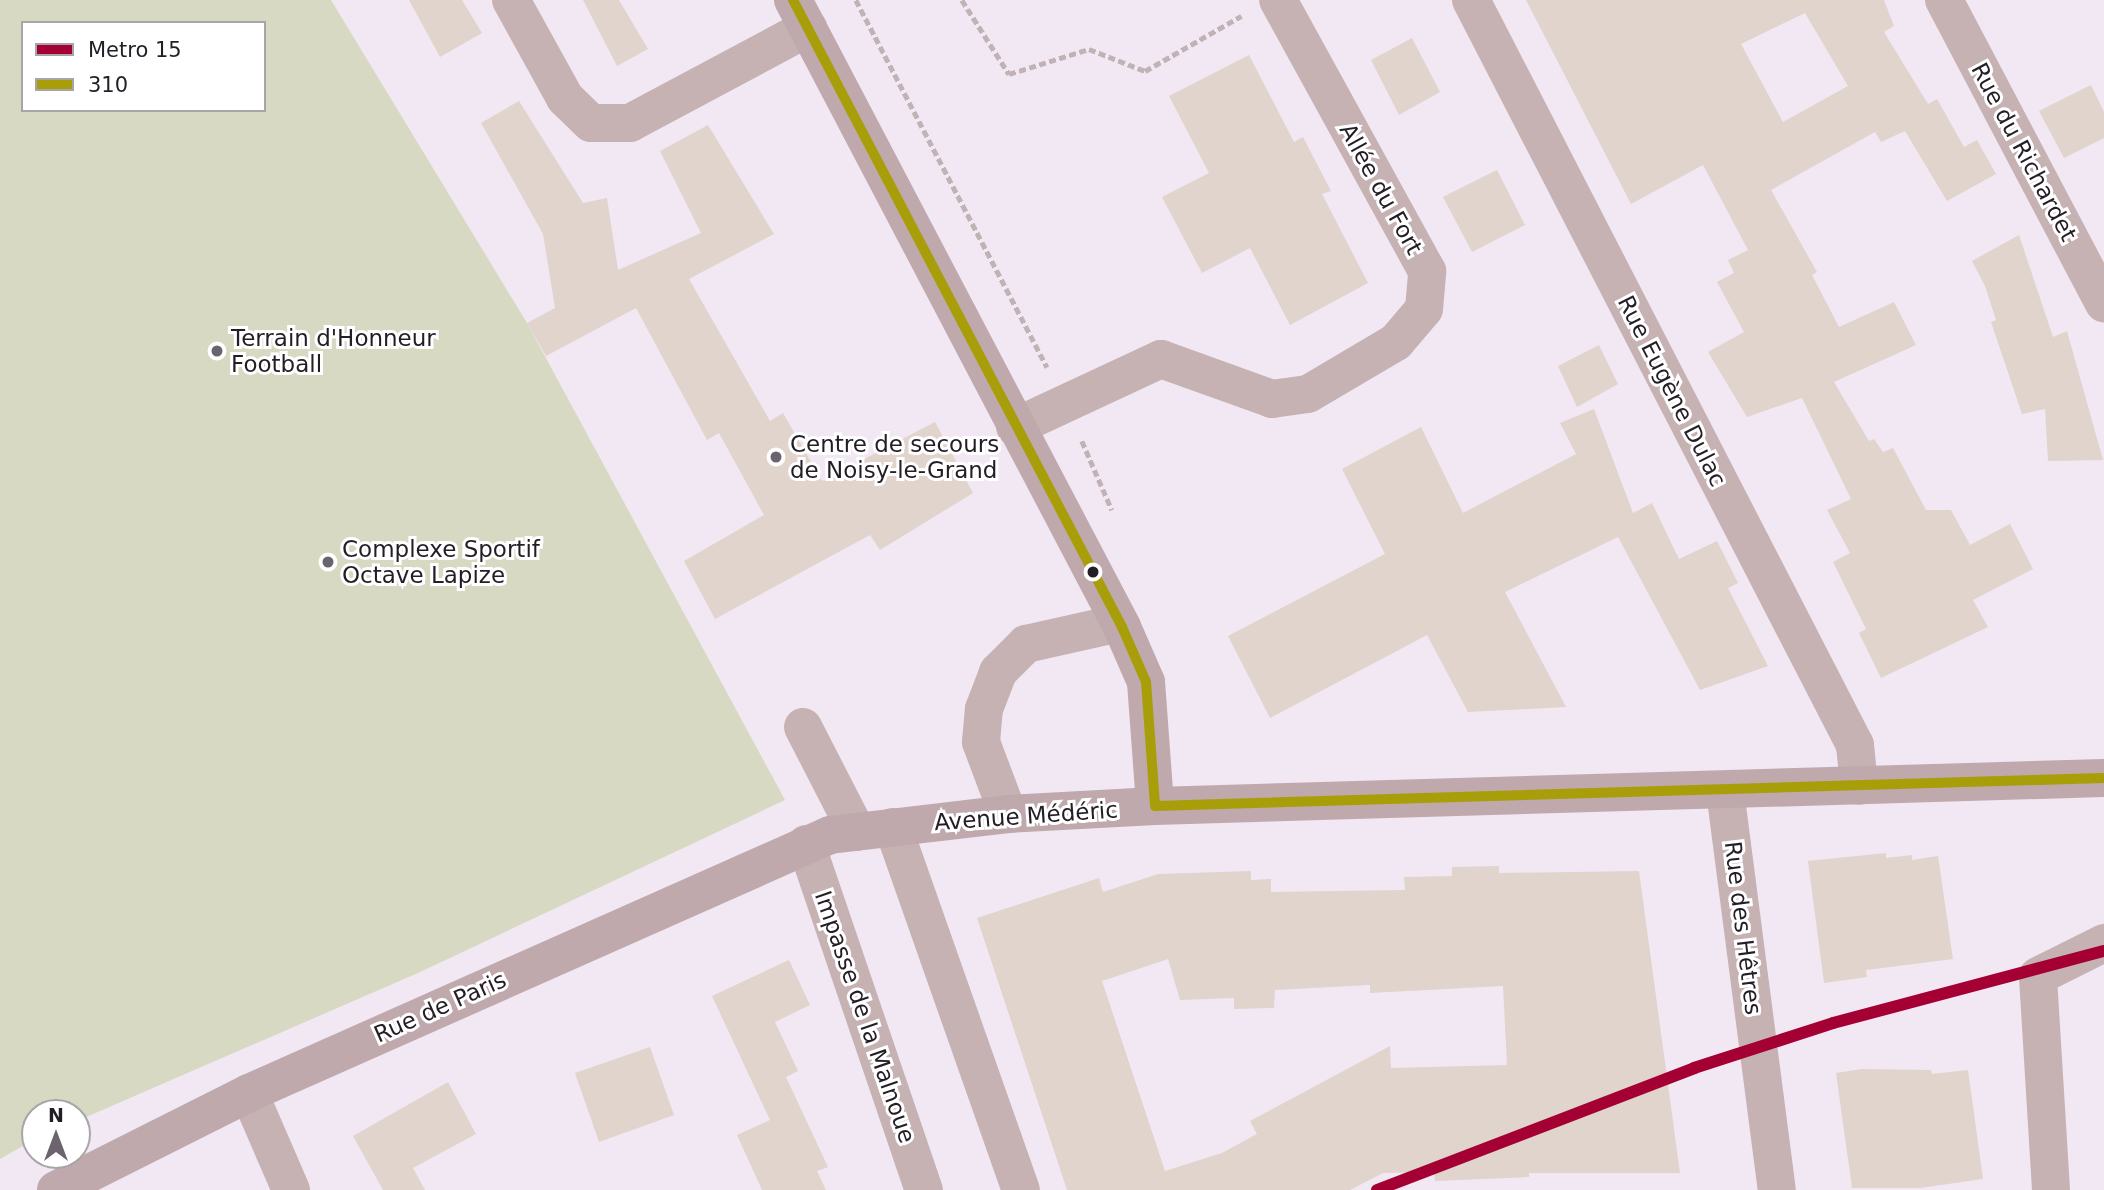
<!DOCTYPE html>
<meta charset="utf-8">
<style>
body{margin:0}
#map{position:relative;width:2104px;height:1190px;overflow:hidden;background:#f1e8f4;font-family:"DejaVu Sans",sans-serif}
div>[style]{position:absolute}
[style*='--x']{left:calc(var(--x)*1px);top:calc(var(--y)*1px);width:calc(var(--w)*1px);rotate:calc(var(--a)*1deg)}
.green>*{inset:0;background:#d8d9c2}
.building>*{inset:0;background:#e0d4cc}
.path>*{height:4.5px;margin-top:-2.25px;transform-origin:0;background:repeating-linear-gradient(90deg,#c0b2b5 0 7px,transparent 0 10.5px)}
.minor>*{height:38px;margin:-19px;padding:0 19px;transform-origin:19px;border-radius:19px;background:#c6b2b3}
.major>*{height:38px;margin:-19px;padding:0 19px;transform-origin:19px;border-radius:19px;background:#bfa9ac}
.bus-1>*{height:10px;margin:-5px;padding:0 5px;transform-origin:5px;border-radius:5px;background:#a89e09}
.metro-1>*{height:12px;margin:-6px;padding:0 6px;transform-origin:6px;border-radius:6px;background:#a50034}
.dots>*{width:19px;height:19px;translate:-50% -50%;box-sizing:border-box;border:4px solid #fff;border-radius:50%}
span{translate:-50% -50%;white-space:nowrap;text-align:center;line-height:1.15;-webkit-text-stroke:6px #fff;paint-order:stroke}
.street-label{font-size:23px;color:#231d25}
.poi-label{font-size:23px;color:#231d25}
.left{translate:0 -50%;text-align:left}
.legend{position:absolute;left:21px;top:21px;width:245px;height:91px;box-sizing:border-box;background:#fff;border:2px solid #a7a5a8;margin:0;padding:9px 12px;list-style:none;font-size:21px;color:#231d25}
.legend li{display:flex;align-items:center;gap:14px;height:35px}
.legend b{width:35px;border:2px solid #a7a5a8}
.north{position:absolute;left:21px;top:1099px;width:70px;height:70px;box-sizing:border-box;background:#fff;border:2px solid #a7a5a8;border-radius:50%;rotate:0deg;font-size:19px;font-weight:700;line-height:28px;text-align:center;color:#231d25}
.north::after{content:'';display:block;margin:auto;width:24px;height:32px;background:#6b646d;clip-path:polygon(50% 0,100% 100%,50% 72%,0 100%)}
</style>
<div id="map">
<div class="green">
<div style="clip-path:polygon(evenodd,0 0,331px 0,527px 323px,785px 800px,418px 973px,77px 1121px,77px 1113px,35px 1113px,35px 1139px,0 1159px,0 0,23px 23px,264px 23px,264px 110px,23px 110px,23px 23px)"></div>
</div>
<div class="building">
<div style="clip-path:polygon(409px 0,462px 0,482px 33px,440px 57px)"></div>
<div style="clip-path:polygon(583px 0,619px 0,648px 49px,617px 66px)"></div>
<div style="clip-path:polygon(evenodd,1526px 0,1884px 0,1894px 26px,1884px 32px,1928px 104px,1937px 99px,1964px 147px,1977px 140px,1996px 174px,1947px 201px,1905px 131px,1881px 142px,1875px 132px,1771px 190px,1817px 272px,1812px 275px,1839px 327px,1894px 302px,1916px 345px,1834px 382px,1869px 441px,1874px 439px,1883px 452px,1893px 448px,1926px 510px,1951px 510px,1970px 545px,2010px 524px,2033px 569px,1973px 600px,1988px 627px,1881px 678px,1859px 633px,1866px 629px,1833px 562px,1850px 553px,1827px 510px,1851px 499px,1802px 398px,1747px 417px,1708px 352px,1744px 332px,1717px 282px,1734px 273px,1728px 260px,1748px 250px,1703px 165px,1631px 204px,1526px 0,1805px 13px,1848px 86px,1783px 122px,1741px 44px,1805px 13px)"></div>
<div style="clip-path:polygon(1412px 38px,1440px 92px,1399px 115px,1371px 60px)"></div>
<div style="clip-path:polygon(1249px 55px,1294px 142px,1303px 137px,1331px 191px,1322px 194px,1368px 283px,1290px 325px,1250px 248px,1202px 273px,1162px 197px,1209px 173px,1169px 96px)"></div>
<div style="clip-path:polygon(2091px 85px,2104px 112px,2104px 138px,2064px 158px,2039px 111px)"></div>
<div style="clip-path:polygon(519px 101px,583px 203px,607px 198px,618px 270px,701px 233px,660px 151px,708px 125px,774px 234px,689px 279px,770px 421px,783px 413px,822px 481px,935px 422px,973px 493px,880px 550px,870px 535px,715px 619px,684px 561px,764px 515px,719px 433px,707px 440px,636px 308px,546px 356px,527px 323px,555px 308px,543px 234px,481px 123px)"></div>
<div style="clip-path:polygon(1497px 170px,1525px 225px,1472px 252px,1443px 197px)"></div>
<div style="clip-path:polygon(2019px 235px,2053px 337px,2067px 331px,2103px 460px,2048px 461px,2045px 409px,2022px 414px,1991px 322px,1996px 320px,1985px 286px,1972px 261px)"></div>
<div style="clip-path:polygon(1599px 345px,1618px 384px,1577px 407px,1558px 366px)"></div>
<div style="clip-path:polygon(1594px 409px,1633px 513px,1652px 503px,1679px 559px,1717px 541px,1738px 583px,1728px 588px,1768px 666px,1700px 690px,1618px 537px,1505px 592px,1566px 707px,1468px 712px,1427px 635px,1270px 718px,1228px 636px,1385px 554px,1342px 469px,1421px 427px,1463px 513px,1576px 454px,1560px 423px)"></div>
<div style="clip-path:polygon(1886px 853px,1886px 858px,1912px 855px,1912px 860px,1938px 856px,1953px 959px,1866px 970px,1867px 977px,1824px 983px,1808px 861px)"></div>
<div style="clip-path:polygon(evenodd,1499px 866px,1499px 873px,1639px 871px,1680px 1173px,1529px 1173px,1529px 1177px,1435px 1181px,1434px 1172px,1383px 1173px,1350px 1190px,1067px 1190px,977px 918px,1099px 878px,1103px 892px,1158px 874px,1251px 871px,1251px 880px,1271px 879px,1271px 892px,1405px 890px,1404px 877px,1452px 876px,1452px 867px,1499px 866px,1168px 959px,1180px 1000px,1234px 998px,1234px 1009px,1274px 1008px,1275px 990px,1370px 985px,1370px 993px,1503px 986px,1507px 1065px,1391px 1068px,1390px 1046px,1250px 1121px,1257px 1134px,1222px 1153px,1165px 1171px,1102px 981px,1168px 959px)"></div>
<div style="clip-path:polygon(789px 960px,810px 1005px,775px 1022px,798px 1071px,786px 1077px,828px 1167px,817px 1171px,826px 1190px,762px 1190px,737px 1135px,770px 1120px,712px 996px)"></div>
<div style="clip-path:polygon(650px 1047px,674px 1115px,599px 1142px,575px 1073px)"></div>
<div style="clip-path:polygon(1862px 1069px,1931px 1070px,1932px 1074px,1968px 1070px,1983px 1179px,1920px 1188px,1852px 1188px,1836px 1073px)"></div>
<div style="clip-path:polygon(448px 1082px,476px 1134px,413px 1168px,425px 1190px,383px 1190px,353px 1136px)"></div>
</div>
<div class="path">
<div style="--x:856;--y:0;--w:414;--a:62.5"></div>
<div style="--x:962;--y:0;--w:88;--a:57.6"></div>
<div style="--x:1009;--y:74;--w:84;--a:-17.4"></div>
<div style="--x:1089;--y:49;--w:60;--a:21.4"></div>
<div style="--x:1145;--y:71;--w:111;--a:-29.8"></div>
<div style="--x:1082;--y:441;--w:75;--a:66.5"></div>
</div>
<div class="minor">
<div style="--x:511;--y:0;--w:112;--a:61.1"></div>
<div style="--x:565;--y:98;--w:36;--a:44"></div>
<div style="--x:591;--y:123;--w:39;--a:0"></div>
<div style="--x:630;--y:123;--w:202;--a:-28.1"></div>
<div style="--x:1471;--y:0;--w:838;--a:62.73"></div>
<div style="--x:1855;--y:745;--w:41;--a:84.4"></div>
<div style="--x:1944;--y:0;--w:343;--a:62.2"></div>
<div style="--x:1015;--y:427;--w:161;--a:-25"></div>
<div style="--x:1161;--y:359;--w:118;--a:19.8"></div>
<div style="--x:1272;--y:399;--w:36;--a:-8"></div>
<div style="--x:1308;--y:394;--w:102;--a:-30.6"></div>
<div style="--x:1396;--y:342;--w:43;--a:-49.7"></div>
<div style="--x:1424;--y:309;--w:38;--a:-85"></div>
<div style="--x:1427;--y:271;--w:309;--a:-118.8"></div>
<div style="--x:803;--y:727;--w:118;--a:62.8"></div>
<div style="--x:1725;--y:791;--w:402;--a:82.6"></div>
<div style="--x:1008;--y:814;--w:77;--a:-110.6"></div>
<div style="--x:981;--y:742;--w:33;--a:-85"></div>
<div style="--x:984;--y:709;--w:40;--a:-69"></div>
<div style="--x:998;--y:672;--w:40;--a:-45"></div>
<div style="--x:1026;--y:644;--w:96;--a:-12.6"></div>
<div style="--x:893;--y:827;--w:385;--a:70.6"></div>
<div style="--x:806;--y:844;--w:366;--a:71.2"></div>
<div style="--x:249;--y:1093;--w:106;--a:66.6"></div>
<div style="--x:2051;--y:1190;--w:214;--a:-93.5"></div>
<div style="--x:2038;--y:976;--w:74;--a:-26.6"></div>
</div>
<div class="major">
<div style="--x:793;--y:0;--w:708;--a:62.31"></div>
<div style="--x:1122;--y:627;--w:60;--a:66.4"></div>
<div style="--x:1146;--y:682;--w:124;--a:85.8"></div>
<div style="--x:56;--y:1190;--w:216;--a:-26.7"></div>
<div style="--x:249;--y:1093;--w:636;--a:-23.94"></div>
<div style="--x:830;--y:835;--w:179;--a:-6.7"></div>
<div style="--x:1008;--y:814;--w:147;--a:-3.1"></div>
<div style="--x:1155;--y:806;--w:949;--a:-1.69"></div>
</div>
<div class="bus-1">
<div style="--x:793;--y:0;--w:708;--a:62.31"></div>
<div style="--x:1122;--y:627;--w:60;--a:66.4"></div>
<div style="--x:1146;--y:682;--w:124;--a:85.8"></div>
<div style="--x:1155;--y:806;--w:949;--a:-1.69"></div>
</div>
<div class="metro-1">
<div style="--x:1377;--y:1190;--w:340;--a:-21"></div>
<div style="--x:1694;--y:1068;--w:146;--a:-17.9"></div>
<div style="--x:1833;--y:1023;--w:280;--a:-14.9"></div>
</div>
<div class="dots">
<div style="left:217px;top:351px;background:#6b646d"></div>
<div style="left:776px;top:457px;background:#6b646d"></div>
<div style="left:328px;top:562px;background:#6b646d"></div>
<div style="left:1093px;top:572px;background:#231d25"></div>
</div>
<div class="street-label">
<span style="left:2024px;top:152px;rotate:62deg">Rue du Richardet</span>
<span style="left:1381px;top:189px;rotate:61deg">Allée du Fort</span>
<span style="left:1672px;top:391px;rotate:63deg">Rue Eugène Dulac</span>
<span style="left:1026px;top:816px;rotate:-4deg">Avenue Médéric</span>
<span style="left:1743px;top:928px;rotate:83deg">Rue des Hêtres</span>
<span style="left:440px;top:1007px;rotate:-24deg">Rue de Paris</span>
<span style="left:865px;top:1017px;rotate:71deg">Impasse de la Malnoue</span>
</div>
<div class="poi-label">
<span class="left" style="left:231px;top:351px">Terrain d'Honneur<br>Football</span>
<span class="left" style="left:790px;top:457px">Centre de secours<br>de Noisy-le-Grand</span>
<span class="left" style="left:342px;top:562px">Complexe Sportif<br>Octave Lapize</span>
</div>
<ul class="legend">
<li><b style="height:9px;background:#a50034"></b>Metro 15</li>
<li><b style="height:9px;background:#a89e09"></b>310</li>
</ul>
<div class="north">N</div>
</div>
